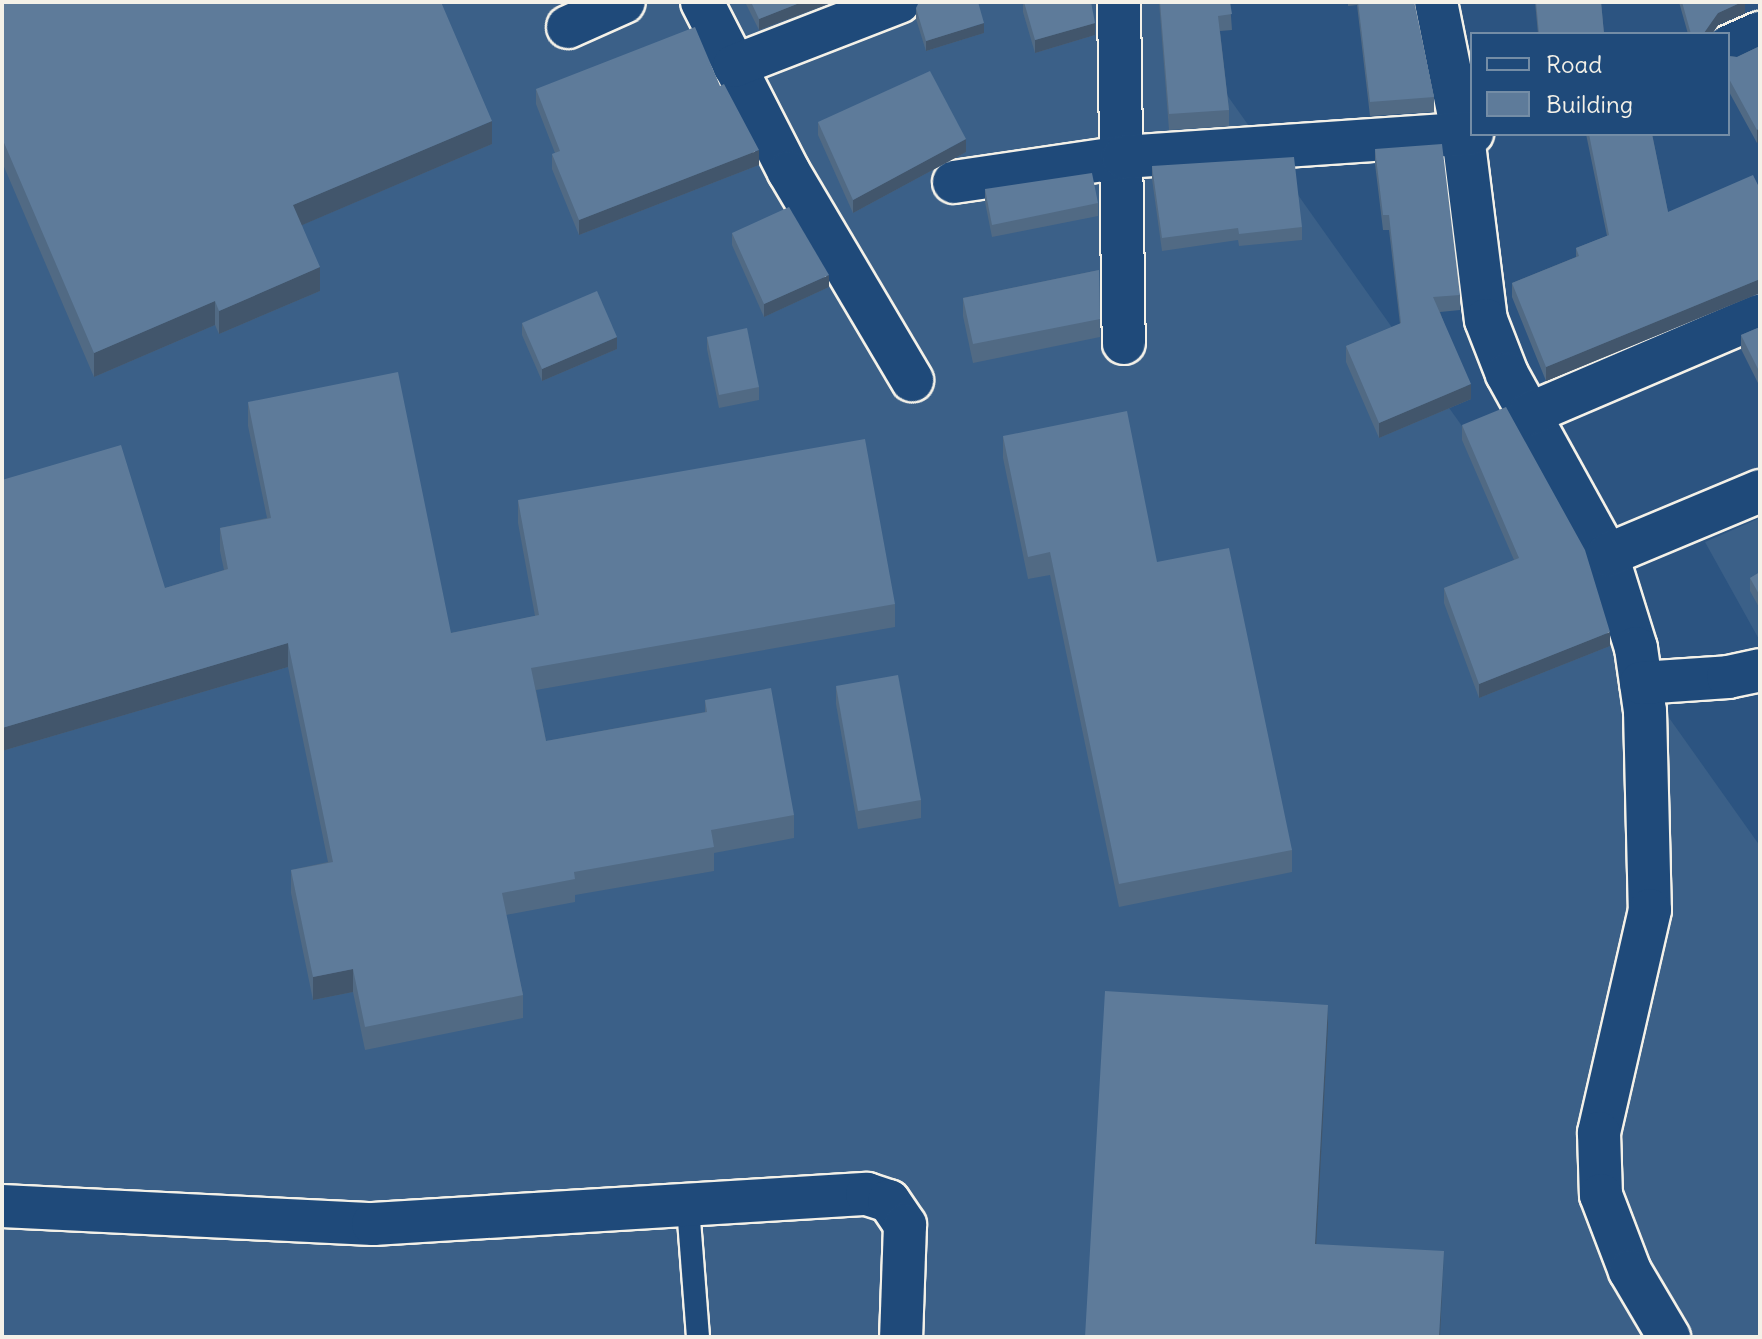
<!DOCTYPE html>
<style>
body{margin:0}
#map{position:relative;width:1762px;height:1339px;overflow:hidden;background:#2c5481;font-family:Delius,sans-serif}
div>[style]{position:absolute}
[style*='--x']{left:calc(var(--x)*1px);top:calc(var(--y)*1px);width:calc(var(--w)*1px);rotate:calc(var(--a)*1deg)}
.built>*{inset:0;background:#3b6088}
.roads{filter:drop-shadow(2px 0 #f4f1e8) drop-shadow(-2px 0 #f4f1e8) drop-shadow(0 2px #f4f1e8) drop-shadow(0 -2px #f4f1e8)}
.lane>*{height:22px;margin:-11px;padding:0 11px;transform-origin:11px;border-radius:11px;background:#1f4a7a}
.street>*{height:42px;margin:-21px;padding:0 21px;transform-origin:21px;border-radius:21px;background:#1f4a7a}
.wall>*{inset:0;background:#516a84}
.shaded-wall>*{inset:0;background:#42566c}
.building>*{inset:0;background:#5e7b9a}
span{translate:-50% -50%;white-space:nowrap;text-align:center;line-height:1.15;-webkit-text-stroke:7px #1f4a7a;paint-order:stroke}
.frame{position:absolute;inset:0;border:4px solid #f4f1e8;pointer-events:none}
.legend{position:absolute;left:1470px;top:32px;width:260px;height:104px;box-sizing:border-box;background:#1f4a7a;border:2px solid #748da6;margin:0;padding:10px 14px;list-style:none;font-size:24px;color:#f4f1e8}
.legend li{display:flex;align-items:center;gap:16px;height:40px}
.legend b{width:40px;border:2px solid #748da6}
</style>
<div id="map">
<div class="built">
<div style="clip-path:polygon(2px 2px,1161px 2px,1760px 846px,1760px 1337px,2px 1337px)"></div>
<div style="clip-path:polygon(1760px 518px,1760px 641px,1705px 542px)"></div>
</div>
<div class="roads">
<div class="lane">
<div style="--x:688;--y:1207;--w:130;--a:85.6"></div>
</div>
<div class="street">
<div style="--x:702;--y:2;--w:191;--a:62.9"></div>
<div style="--x:789;--y:172;--w:242;--a:59.4"></div>
<div style="--x:1119;--y:2;--w:341;--a:89.2"></div>
<div style="--x:1436;--y:2;--w:137;--a:78.6"></div>
<div style="--x:1463;--y:136;--w:185;--a:82.9"></div>
<div style="--x:1486;--y:320;--w:58;--a:68.7"></div>
<div style="--x:1507;--y:374;--w:207;--a:61.1"></div>
<div style="--x:1607;--y:555;--w:97;--a:72.7"></div>
<div style="--x:1636;--y:648;--w:64;--a:81.9"></div>
<div style="--x:1645;--y:711;--w:199;--a:88.6"></div>
<div style="--x:1650;--y:910;--w:229;--a:102.9"></div>
<div style="--x:1599;--y:1133;--w:62;--a:88.2"></div>
<div style="--x:1601;--y:1195;--w:81;--a:69.1"></div>
<div style="--x:1630;--y:1271;--w:77;--a:59.4"></div>
<div style="--x:568;--y:27;--w:61;--a:-24.1"></div>
<div style="--x:1728;--y:47;--w:35;--a:-24"></div>
<div style="--x:734;--y:66;--w:177;--a:-21.2"></div>
<div style="--x:954;--y:182;--w:171;--a:-8.4"></div>
<div style="--x:1123;--y:157;--w:350;--a:-3.9"></div>
<div style="--x:1529;--y:414;--w:251;--a:-23.2"></div>
<div style="--x:1607;--y:555;--w:166;--a:-22.7"></div>
<div style="--x:1641;--y:683;--w:87;--a:-3.9"></div>
<div style="--x:1728;--y:677;--w:33;--a:-12"></div>
<div style="--x:2;--y:1206;--w:371;--a:2.8"></div>
<div style="--x:373;--y:1224;--w:495;--a:-3.5"></div>
<div style="--x:867;--y:1194;--w:23;--a:18"></div>
<div style="--x:889;--y:1201;--w:29;--a:56"></div>
<div style="--x:905;--y:1225;--w:112;--a:92"></div>
</div>
</div>
<div class="wall">
<div style="clip-path:polygon(2px 2px,492px 144px,302px 225px,320px 291px,219px 334px,215px 325px,94px 377px,2px 162px)"></div>
<div style="clip-path:polygon(745px 2px,833px 2px,759px 30px)"></div>
<div style="clip-path:polygon(1023px 2px,1091px 2px,1095px 35px,1035px 53px,1023px 12px)"></div>
<div style="clip-path:polygon(1159px 2px,1230px 2px,1232px 30px,1220px 31px,1229px 110px,1229px 126px,1169px 130px)"></div>
<div style="clip-path:polygon(1348px 2px,1414px 2px,1434px 97px,1434px 112px,1370px 116px,1357px 5px,1348px 6px)"></div>
<div style="clip-path:polygon(1535px 2px,1601px 2px,1604px 34px,1538px 34px)"></div>
<div style="clip-path:polygon(1679px 2px,1745px 2px,1745px 13px,1718px 25px,1712px 34px,1688px 34px)"></div>
<div style="clip-path:polygon(916px 8px,984px 33px,926px 51px,916px 19px)"></div>
<div style="clip-path:polygon(1760px 46px,1757px 143px,1728px 90px,1728px 56px,1737px 57px)"></div>
<div style="clip-path:polygon(720px 86px,759px 165px,579px 235px,552px 169px,552px 154px,555px 153px,536px 104px,536px 89px)"></div>
<div style="clip-path:polygon(818px 122px,966px 152px,853px 213px,818px 135px)"></div>
<div style="clip-path:polygon(1586px 134px,1652px 134px,1668px 212px,1760px 189px,1760px 293px,1546px 381px,1512px 297px,1512px 283px,1576px 257px,1576px 248px,1607px 236px)"></div>
<div style="clip-path:polygon(1375px 149px,1460px 295px,1460px 310px,1440px 312px,1471px 399px,1379px 438px,1346px 362px,1346px 346px,1400px 324px,1389px 230px,1383px 230px,1375px 164px)"></div>
<div style="clip-path:polygon(1152px 166px,1302px 227px,1302px 240px,1239px 246px,1238px 240px,1162px 251px,1152px 179px)"></div>
<div style="clip-path:polygon(985px 189px,1098px 203px,1098px 216px,992px 237px,985px 202px)"></div>
<div style="clip-path:polygon(732px 233px,829px 287px,764px 317px,732px 245px)"></div>
<div style="clip-path:polygon(1099px 270px,1100px 337px,973px 363px,963px 316px,963px 298px)"></div>
<div style="clip-path:polygon(522px 323px,617px 349px,542px 381px,522px 335px)"></div>
<div style="clip-path:polygon(1760px 327px,1760px 387px,1741px 349px,1741px 335px)"></div>
<div style="clip-path:polygon(707px 337px,759px 387px,759px 400px,719px 408px,707px 349px)"></div>
<div style="clip-path:polygon(248px 402px,451px 633px,535px 616px,518px 523px,518px 500px,895px 604px,895px 627px,536px 690px,546px 741px,705px 712px,705px 700px,794px 815px,794px 838px,714px 853px,714px 871px,575px 895px,575px 902px,506px 915px,523px 995px,523px 1018px,365px 1050px,353px 992px,313px 1000px,291px 893px,291px 870px,328px 862px,288px 667px,2px 751px,2px 480px,165px 588px,224px 570px,220px 551px,220px 528px,267px 518px,248px 426px)"></div>
<div style="clip-path:polygon(1462px 425px,1610px 646px,1479px 698px,1444px 603px,1444px 588px,1514px 560px,1462px 440px)"></div>
<div style="clip-path:polygon(1003px 436px,1157px 562px,1292px 850px,1292px 872px,1119px 907px,1050px 575px,1028px 579px,1003px 458px)"></div>
<div style="clip-path:polygon(1760px 572px,1760px 609px,1750px 591px,1750px 578px)"></div>
<div style="clip-path:polygon(836px 686px,921px 800px,921px 818px,858px 829px,836px 704px)"></div>
</div>
<div class="shaded-wall">
<div style="clip-path:polygon(802px 2px,833px 2px,759px 30px,759px 19px)"></div>
<div style="clip-path:polygon(1742px 2px,1745px 2px,1745px 13px,1718px 25px,1712px 34px,1700px 34px,1718px 13px)"></div>
<div style="clip-path:polygon(984px 23px,984px 33px,926px 51px,926px 41px)"></div>
<div style="clip-path:polygon(1095px 23px,1095px 35px,1035px 53px,1035px 40px)"></div>
<div style="clip-path:polygon(492px 121px,492px 144px,293px 229px,293px 205px)"></div>
<div style="clip-path:polygon(1760px 128px,1760px 141px,1757px 143px,1757px 130px)"></div>
<div style="clip-path:polygon(966px 139px,966px 152px,853px 213px,853px 200px)"></div>
<div style="clip-path:polygon(759px 150px,759px 165px,579px 235px,579px 220px)"></div>
<div style="clip-path:polygon(320px 267px,320px 291px,219px 334px,219px 311px)"></div>
<div style="clip-path:polygon(829px 275px,829px 287px,764px 317px,764px 304px)"></div>
<div style="clip-path:polygon(1760px 279px,1760px 293px,1546px 381px,1546px 367px)"></div>
<div style="clip-path:polygon(215px 301px,215px 325px,94px 377px,94px 353px)"></div>
<div style="clip-path:polygon(617px 337px,617px 349px,542px 381px,542px 369px)"></div>
<div style="clip-path:polygon(1471px 384px,1471px 399px,1379px 438px,1379px 423px)"></div>
<div style="clip-path:polygon(1610px 632px,1610px 646px,1479px 698px,1479px 684px)"></div>
<div style="clip-path:polygon(288px 643px,288px 667px,2px 751px,2px 728px)"></div>
<div style="clip-path:polygon(353px 969px,353px 992px,313px 1000px,313px 977px)"></div>
<div style="clip-path:polygon(1328px 1005px,1328px 1027px,1315px 1267px,1315px 1244px)"></div>
<div style="clip-path:polygon(1444px 1251px,1440px 1337px,1439px 1337px)"></div>
</div>
<div class="building">
<div style="clip-path:polygon(2px 2px,441px 2px,492px 121px,293px 205px,320px 267px,219px 311px,215px 301px,94px 353px,2px 138px)"></div>
<div style="clip-path:polygon(751px 2px,802px 2px,759px 19px)"></div>
<div style="clip-path:polygon(919px 2px,978px 2px,984px 23px,926px 41px,916px 8px)"></div>
<div style="clip-path:polygon(1024px 2px,1091px 2px,1095px 23px,1035px 40px)"></div>
<div style="clip-path:polygon(1160px 2px,1230px 2px,1232px 14px,1218px 16px,1229px 110px,1169px 114px)"></div>
<div style="clip-path:polygon(1358px 2px,1414px 2px,1434px 97px,1370px 102px)"></div>
<div style="clip-path:polygon(1536px 2px,1601px 2px,1604px 34px,1539px 34px)"></div>
<div style="clip-path:polygon(1682px 2px,1742px 2px,1718px 13px,1704px 33px,1700px 34px,1691px 34px)"></div>
<div style="clip-path:polygon(695px 27px,720px 86px,724px 84px,759px 150px,579px 220px,552px 154px,560px 151px,536px 89px)"></div>
<div style="clip-path:polygon(1760px 46px,1760px 128px,1757px 130px,1728px 77px,1728px 56px,1737px 57px)"></div>
<div style="clip-path:polygon(930px 71px,966px 139px,853px 200px,818px 122px)"></div>
<div style="clip-path:polygon(1589px 134px,1652px 134px,1668px 212px,1753px 175px,1760px 189px,1760px 279px,1546px 367px,1512px 283px,1579px 256px,1576px 248px,1609px 235px)"></div>
<div style="clip-path:polygon(1442px 144px,1460px 295px,1433px 297px,1471px 384px,1379px 423px,1346px 346px,1401px 323px,1389px 215px,1383px 215px,1375px 149px)"></div>
<div style="clip-path:polygon(1294px 157px,1302px 227px,1239px 234px,1238px 228px,1162px 238px,1152px 166px)"></div>
<div style="clip-path:polygon(1092px 173px,1098px 203px,992px 225px,985px 189px)"></div>
<div style="clip-path:polygon(789px 207px,829px 275px,764px 304px,732px 233px)"></div>
<div style="clip-path:polygon(1099px 270px,1100px 319px,973px 344px,963px 298px)"></div>
<div style="clip-path:polygon(597px 291px,617px 337px,542px 369px,522px 323px)"></div>
<div style="clip-path:polygon(1760px 327px,1760px 373px,1741px 335px)"></div>
<div style="clip-path:polygon(747px 328px,759px 387px,719px 395px,707px 337px)"></div>
<div style="clip-path:polygon(398px 372px,451px 633px,539px 615px,518px 500px,865px 439px,895px 604px,531px 668px,546px 741px,707px 712px,705px 700px,771px 688px,794px 815px,711px 830px,714px 847px,574px 872px,575px 879px,502px 893px,523px 995px,365px 1027px,353px 969px,313px 977px,291px 870px,333px 862px,288px 643px,2px 728px,2px 480px,121px 445px,165px 588px,228px 569px,220px 528px,271px 518px,248px 402px)"></div>
<div style="clip-path:polygon(1506px 407px,1585px 550px,1610px 632px,1479px 684px,1444px 588px,1519px 558px,1462px 425px)"></div>
<div style="clip-path:polygon(1127px 411px,1157px 562px,1229px 548px,1292px 850px,1119px 884px,1050px 552px,1028px 557px,1003px 436px)"></div>
<div style="clip-path:polygon(1760px 572px,1760px 596px,1750px 578px)"></div>
<div style="clip-path:polygon(898px 675px,921px 800px,858px 811px,836px 686px)"></div>
<div style="clip-path:polygon(1105px 991px,1328px 1005px,1315px 1244px,1444px 1251px,1439px 1337px,1085px 1337px)"></div>
</div>
<div class="frame"></div>
<ul class="legend">
<li><b style="height:10px;background:#1f4a7a"></b>Road</li>
<li><b style="height:22px;background:#5e7b9a"></b>Building</li>
</ul>
</div>
